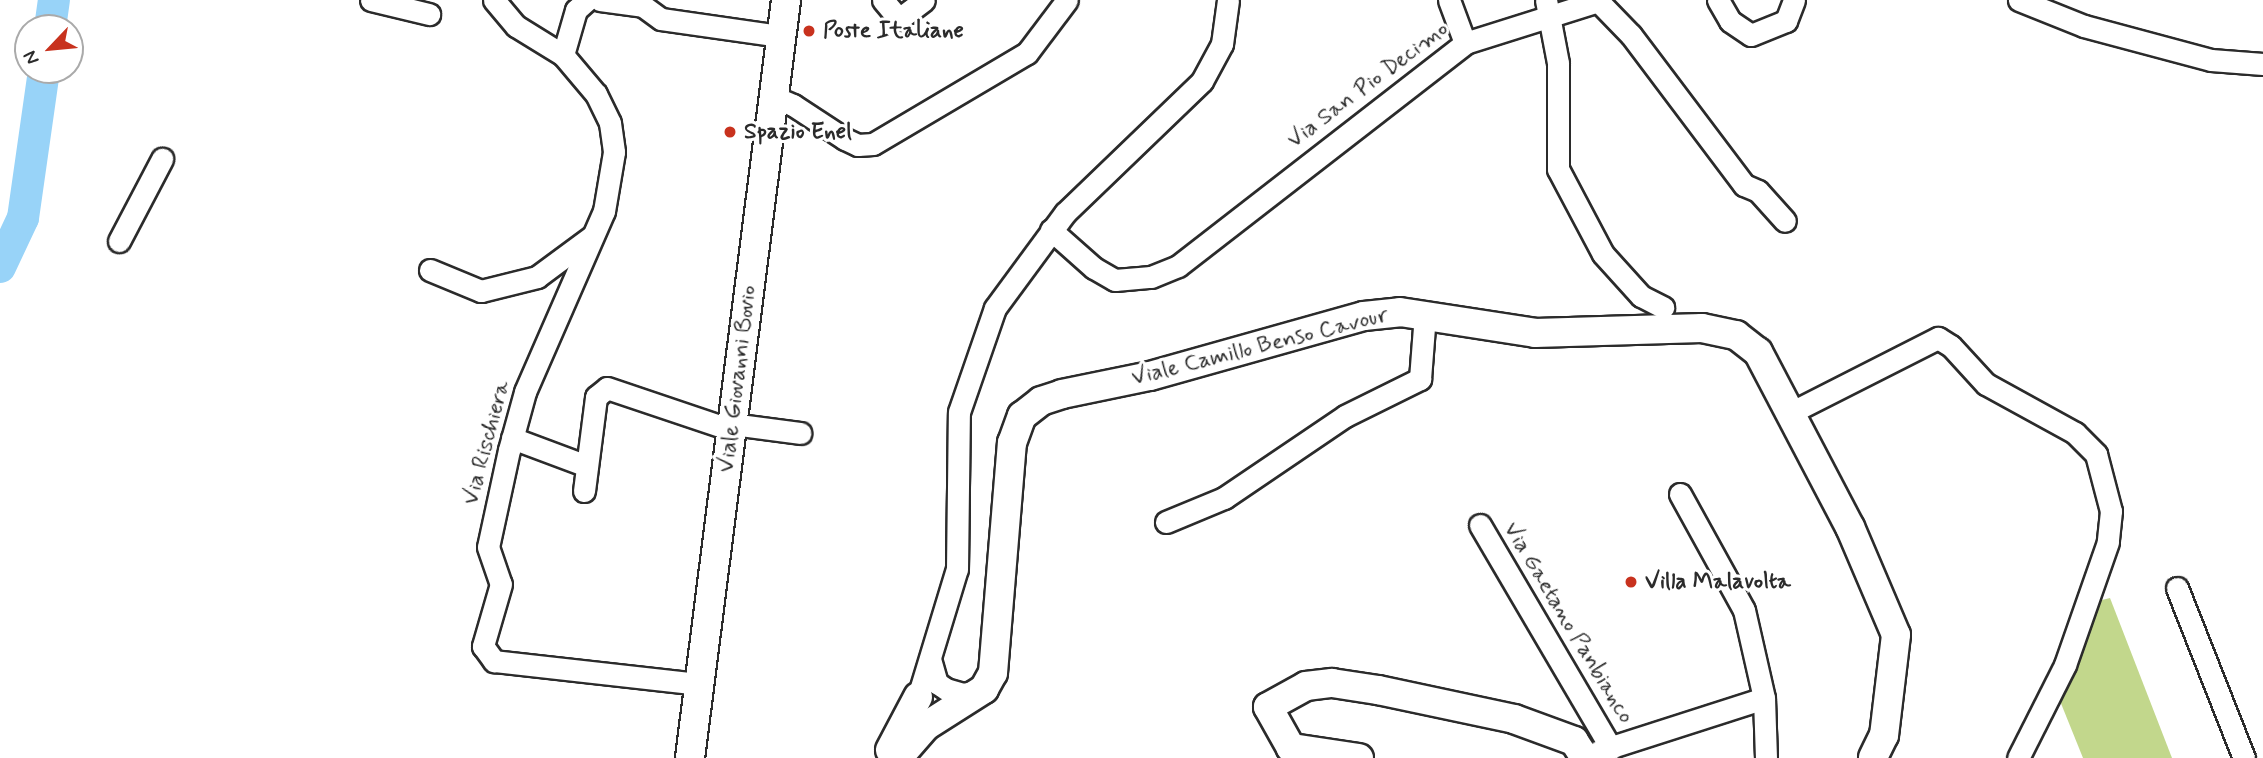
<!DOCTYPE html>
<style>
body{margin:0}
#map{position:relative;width:2263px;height:758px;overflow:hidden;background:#fff;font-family:Mynerve,sans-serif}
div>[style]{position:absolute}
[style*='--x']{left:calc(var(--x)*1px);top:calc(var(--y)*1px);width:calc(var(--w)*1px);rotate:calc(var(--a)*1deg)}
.green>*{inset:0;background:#c2d78c}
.river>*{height:32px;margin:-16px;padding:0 16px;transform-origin:16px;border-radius:16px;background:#98d3f8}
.roads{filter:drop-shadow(2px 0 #2b2b2b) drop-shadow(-2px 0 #2b2b2b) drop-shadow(0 2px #2b2b2b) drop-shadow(0 -2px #2b2b2b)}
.minor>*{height:21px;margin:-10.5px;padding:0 10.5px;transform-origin:10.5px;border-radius:10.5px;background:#fff}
.major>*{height:28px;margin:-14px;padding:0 14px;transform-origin:14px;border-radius:14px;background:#fff}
.dots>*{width:19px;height:19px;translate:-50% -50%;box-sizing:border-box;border:4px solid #fff;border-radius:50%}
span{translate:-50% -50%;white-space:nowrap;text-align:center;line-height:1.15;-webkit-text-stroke:6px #fff;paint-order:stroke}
.poi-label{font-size:23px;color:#2b2b2b;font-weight:700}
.left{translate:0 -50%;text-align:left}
.street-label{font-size:23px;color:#2b2b2b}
.north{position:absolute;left:14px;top:14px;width:70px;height:70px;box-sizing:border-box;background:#fff;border:2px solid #aaa;border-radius:50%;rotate:244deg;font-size:19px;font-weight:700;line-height:28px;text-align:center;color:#2b2b2b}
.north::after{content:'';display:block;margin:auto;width:24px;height:32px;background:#c8321e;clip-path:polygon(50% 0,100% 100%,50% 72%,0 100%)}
</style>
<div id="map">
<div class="green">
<div style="clip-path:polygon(2110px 598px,2172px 758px,2083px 758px,2058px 696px,2094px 602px)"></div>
</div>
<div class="river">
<div style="--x:50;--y:28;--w:28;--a:-82"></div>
<div style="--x:0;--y:267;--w:54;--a:-64.9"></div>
<div style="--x:23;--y:218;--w:149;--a:-81.9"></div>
</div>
<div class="roads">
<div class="minor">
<div style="--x:371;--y:0;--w:60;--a:13.6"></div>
<div style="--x:494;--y:0;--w:34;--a:50"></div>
<div style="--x:516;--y:26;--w:55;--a:31.7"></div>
<div style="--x:563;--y:55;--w:51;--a:49.8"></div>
<div style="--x:596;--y:94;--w:32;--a:64"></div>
<div style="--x:610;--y:123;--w:29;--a:82"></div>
<div style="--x:614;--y:152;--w:60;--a:99.6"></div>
<div style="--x:604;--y:211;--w:197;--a:113.6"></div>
<div style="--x:525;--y:392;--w:60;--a:105.4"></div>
<div style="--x:509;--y:450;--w:99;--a:102.2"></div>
<div style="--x:488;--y:547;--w:39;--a:71"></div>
<div style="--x:501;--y:584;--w:65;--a:106.2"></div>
<div style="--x:483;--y:646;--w:19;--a:54"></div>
<div style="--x:494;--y:661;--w:206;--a:6.4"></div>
<div style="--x:600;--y:0;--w:43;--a:7.9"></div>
<div style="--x:643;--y:6;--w:22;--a:36"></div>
<div style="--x:661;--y:19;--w:121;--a:8.1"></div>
<div style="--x:883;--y:0;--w:25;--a:50"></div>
<div style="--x:899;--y:19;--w:31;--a:-37"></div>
<div style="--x:1449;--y:0;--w:46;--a:69.6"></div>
<div style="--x:1546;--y:0;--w:64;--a:79.2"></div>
<div style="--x:1558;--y:63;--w:106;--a:90"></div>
<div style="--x:1558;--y:169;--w:96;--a:62.1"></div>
<div style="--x:1603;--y:254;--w:57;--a:47.9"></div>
<div style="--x:1641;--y:296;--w:25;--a:27"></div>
<div style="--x:1718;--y:0;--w:24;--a:60"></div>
<div style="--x:1730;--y:21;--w:25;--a:34"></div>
<div style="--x:1751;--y:35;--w:38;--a:-22"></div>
<div style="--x:1786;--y:21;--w:22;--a:-69"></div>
<div style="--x:2019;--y:0;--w:70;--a:21.8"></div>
<div style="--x:2084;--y:26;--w:131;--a:15"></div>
<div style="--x:2211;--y:60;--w:52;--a:4.4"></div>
<div style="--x:563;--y:55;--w:47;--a:-73.9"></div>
<div style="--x:576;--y:10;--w:15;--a:-42"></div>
<div style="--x:774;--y:97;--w:21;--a:23"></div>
<div style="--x:793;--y:105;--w:62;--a:33.2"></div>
<div style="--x:845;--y:139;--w:14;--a:25"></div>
<div style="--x:858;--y:145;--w:15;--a:-4"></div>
<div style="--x:873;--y:144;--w:179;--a:-30.6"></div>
<div style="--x:1027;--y:53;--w:66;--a:-53"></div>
<div style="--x:1051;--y:230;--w:57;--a:41.5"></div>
<div style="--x:1094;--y:268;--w:24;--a:30"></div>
<div style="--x:1115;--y:280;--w:36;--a:-5"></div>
<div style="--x:1151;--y:277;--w:29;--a:-22"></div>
<div style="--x:1178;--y:266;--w:363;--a:-37.8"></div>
<div style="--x:1465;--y:43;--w:139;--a:-17.5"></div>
<div style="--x:1598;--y:1;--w:47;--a:45.9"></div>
<div style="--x:1631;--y:35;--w:188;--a:53"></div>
<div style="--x:1744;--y:185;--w:15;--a:23"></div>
<div style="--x:1758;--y:191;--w:40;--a:48"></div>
<div style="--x:119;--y:241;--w:93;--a:-62.3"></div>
<div style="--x:430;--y:270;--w:55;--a:22.4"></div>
<div style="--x:481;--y:291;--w:58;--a:-14"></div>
<div style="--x:537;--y:277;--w:67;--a:-36.5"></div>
<div style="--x:1790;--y:413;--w:166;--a:-26.9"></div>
<div style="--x:1938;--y:338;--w:15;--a:32"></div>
<div style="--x:1951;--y:346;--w:52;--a:47.4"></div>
<div style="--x:1986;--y:384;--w:102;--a:28.8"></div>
<div style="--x:2075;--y:433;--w:30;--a:45"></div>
<div style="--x:2096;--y:454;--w:59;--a:75.3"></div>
<div style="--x:2111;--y:511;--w:31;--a:96"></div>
<div style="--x:2108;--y:542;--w:130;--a:109.3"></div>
<div style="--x:2065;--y:665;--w:104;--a:116.8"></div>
<div style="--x:732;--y:424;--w:69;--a:7.5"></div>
<div style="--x:512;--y:438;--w:80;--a:20.5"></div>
<div style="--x:584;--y:491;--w:95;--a:-82.7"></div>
<div style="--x:596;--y:397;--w:14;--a:-39"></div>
<div style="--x:607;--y:388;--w:132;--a:18.6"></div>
<div style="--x:1680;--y:494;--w:132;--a:61.1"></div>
<div style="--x:1744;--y:610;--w:90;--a:77.2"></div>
<div style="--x:1764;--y:698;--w:60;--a:88.1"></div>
<div style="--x:1166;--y:522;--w:63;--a:-22.5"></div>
<div style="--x:1224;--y:498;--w:146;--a:-34.1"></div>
<div style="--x:1345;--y:416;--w:84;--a:-26.3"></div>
<div style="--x:1420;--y:379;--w:65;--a:-85.6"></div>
<div style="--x:1480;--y:525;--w:259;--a:59.6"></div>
<div style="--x:2177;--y:588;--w:183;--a:68.5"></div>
<div style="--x:930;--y:659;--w:25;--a:74"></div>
<div style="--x:937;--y:683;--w:11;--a:34"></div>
<div style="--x:946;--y:689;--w:19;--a:16"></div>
<div style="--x:964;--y:694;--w:16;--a:-14"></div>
<div style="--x:918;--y:697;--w:134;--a:-73.1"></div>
<div style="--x:957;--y:569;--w:157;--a:-89.3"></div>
<div style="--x:959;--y:412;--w:110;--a:-70.9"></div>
<div style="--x:995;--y:308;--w:118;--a:-53.6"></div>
<div style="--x:1065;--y:213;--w:190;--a:-43.9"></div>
<div style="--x:1202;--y:81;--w:42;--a:-61.6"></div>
<div style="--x:1222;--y:44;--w:44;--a:-82.2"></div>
<div style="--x:1599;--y:751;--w:173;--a:-17.8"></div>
</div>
<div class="major">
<div style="--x:890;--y:750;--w:60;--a:-62.2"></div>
<div style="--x:690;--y:758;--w:764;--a:-82.78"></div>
<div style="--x:898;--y:758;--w:43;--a:-48.8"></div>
<div style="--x:926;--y:726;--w:69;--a:-32.5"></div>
<div style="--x:984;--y:689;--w:18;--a:-61"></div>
<div style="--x:993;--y:673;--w:231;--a:-85.3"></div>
<div style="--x:1012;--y:443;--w:29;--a:-70"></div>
<div style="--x:1022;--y:416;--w:24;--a:-38"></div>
<div style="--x:1041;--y:401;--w:22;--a:-18"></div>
<div style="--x:1062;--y:394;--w:90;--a:-11.6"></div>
<div style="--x:1150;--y:376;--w:222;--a:-15.7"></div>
<div style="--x:1364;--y:316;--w:36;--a:-6"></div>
<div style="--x:1400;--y:312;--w:137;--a:8.8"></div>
<div style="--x:1535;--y:333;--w:167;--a:-1.7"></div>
<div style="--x:1702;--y:328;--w:35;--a:12"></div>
<div style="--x:1736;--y:335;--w:28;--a:38"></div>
<div style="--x:1758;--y:352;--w:198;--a:62.3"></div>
<div style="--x:1850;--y:527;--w:117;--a:66.9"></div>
<div style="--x:1896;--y:635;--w:101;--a:96.8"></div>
<div style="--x:1884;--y:735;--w:25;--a:116"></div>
<div style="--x:1359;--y:758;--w:69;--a:-171.6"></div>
<div style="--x:1291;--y:748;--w:47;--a:-119.3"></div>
<div style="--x:1268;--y:707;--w:43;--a:-28.9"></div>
<div style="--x:1306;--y:686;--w:26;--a:-7"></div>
<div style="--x:1332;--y:683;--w:47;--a:8.7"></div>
<div style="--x:1378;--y:690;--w:139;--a:12"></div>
<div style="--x:1514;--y:719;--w:64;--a:20.1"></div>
<div style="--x:1574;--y:741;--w:20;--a:57"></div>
</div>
</div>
<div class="dots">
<div style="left:809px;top:31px;background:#c8321e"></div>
<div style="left:730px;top:132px;background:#c8321e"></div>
<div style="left:1631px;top:582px;background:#c8321e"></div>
</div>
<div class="poi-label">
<span class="left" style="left:823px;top:31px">Poste Italiane</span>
<span class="left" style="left:744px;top:132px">Spazio Enel</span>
<span class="left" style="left:1645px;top:582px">Villa Malavolta</span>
</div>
<div class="street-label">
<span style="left:1368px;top:85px;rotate:-37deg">Via San Pio Decimo</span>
<span style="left:1260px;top:347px;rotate:-14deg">Viale Camillo Benso Cavour</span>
<span style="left:738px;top:379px;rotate:-83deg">Viale Giovanni Bovio</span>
<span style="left:487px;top:443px;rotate:-75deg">Via Rischiera</span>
<span style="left:1568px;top:623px;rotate:59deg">Via Gaetano Panbianco</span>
</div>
<div class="north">N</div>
</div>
